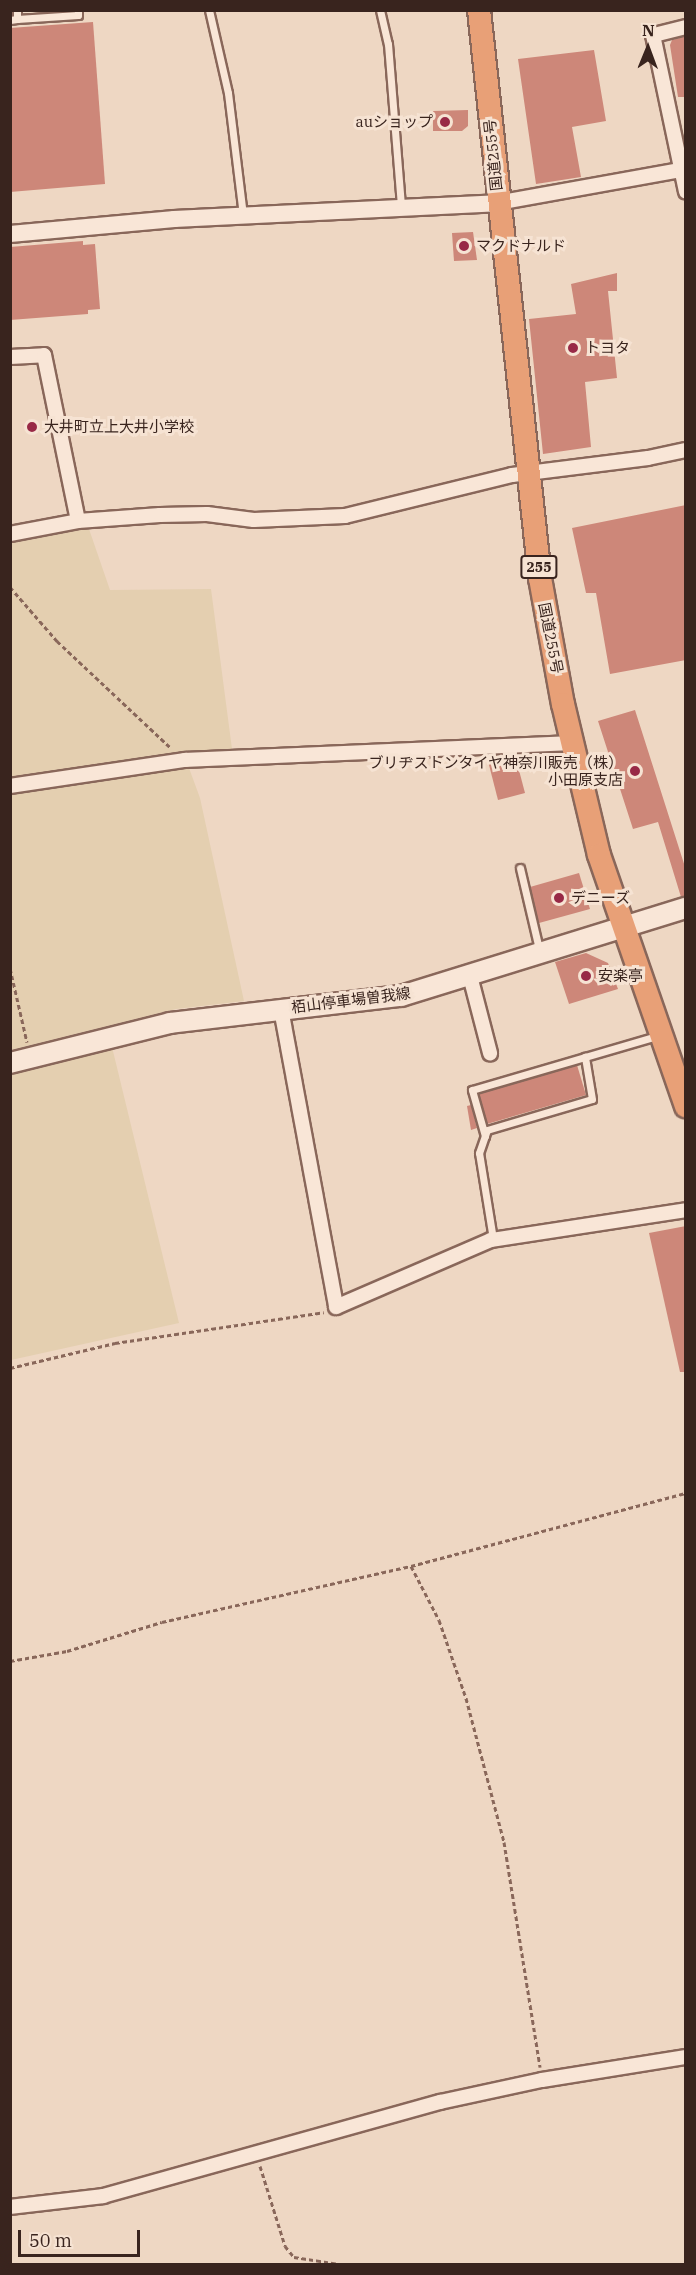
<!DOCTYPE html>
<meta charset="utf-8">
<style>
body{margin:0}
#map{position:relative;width:696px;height:2275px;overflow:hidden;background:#eed7c3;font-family:"IBM Plex Serif","Noto Sans JP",serif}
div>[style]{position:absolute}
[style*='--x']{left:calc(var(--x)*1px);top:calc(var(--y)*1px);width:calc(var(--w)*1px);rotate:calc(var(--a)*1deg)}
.farmland>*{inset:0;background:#e4cfb0}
.building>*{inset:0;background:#cd8779}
.path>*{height:3px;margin-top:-1.5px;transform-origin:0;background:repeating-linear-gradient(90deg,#89675a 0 4.5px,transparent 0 7.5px)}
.roads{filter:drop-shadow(2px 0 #89675a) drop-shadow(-2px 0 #89675a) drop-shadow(0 2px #89675a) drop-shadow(0 -2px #89675a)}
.service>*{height:7px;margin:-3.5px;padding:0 3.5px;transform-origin:3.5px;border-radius:3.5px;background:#f9e6d7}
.minor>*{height:14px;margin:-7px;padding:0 7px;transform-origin:7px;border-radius:7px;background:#f9e6d7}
.tertiary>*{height:16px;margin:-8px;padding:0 8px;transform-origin:8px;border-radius:8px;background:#f9e6d7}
.secondary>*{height:20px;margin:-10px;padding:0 10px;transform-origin:10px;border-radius:10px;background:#f9e6d7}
.trunk>*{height:22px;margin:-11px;padding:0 11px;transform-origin:11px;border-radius:11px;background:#e8a077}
.dots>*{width:16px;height:16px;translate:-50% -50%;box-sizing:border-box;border:3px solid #f6e3d3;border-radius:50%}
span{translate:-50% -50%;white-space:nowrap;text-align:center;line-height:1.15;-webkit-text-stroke:6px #f6e3d3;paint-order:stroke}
.shield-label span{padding:2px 4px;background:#f6e3d3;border:2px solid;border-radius:4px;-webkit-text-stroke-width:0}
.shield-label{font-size:14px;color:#39241e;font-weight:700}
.poi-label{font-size:15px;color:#39241e}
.right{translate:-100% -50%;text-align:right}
.left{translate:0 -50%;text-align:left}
.street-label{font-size:15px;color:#39241e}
.frame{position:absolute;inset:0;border:12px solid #39241e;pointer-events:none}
.north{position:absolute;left:618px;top:18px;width:60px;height:60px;-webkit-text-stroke:4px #f6e3d3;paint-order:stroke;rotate:1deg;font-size:16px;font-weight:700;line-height:24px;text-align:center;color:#39241e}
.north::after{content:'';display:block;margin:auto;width:21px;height:27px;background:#39241e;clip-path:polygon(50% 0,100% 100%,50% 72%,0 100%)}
.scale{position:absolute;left:18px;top:2230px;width:122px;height:27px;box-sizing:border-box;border:3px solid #39241e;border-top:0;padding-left:8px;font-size:18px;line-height:21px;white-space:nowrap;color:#39241e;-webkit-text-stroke:4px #f6e3d3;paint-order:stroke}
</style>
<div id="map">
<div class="farmland">
<div style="clip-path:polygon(89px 529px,110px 590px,211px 589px,232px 749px,11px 779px,11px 539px)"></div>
<div style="clip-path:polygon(189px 768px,200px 798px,244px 1001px,176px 1009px,11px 1050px,11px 791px)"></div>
<div style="clip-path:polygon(112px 1047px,179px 1323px,11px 1360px,11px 1074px)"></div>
</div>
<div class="building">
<div style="clip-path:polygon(93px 22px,105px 184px,10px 192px,10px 28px)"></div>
<div style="clip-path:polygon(686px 36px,686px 97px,678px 97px,670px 45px,672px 40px)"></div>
<div style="clip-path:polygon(594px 50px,606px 121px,572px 127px,581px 177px,536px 184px,518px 59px)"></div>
<div style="clip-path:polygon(468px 110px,468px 126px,462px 131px,433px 131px,433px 111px)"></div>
<div style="clip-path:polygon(473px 232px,477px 260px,454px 261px,452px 233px)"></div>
<div style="clip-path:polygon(83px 241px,83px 245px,95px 244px,100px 309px,88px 310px,88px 314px,10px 320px,10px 247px)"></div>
<div style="clip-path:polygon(617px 273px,617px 291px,608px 291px,617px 378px,585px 382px,591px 447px,543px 454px,529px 319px,576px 314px,571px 284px)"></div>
<div style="clip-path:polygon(686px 505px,686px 660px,610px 674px,596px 593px,586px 593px,572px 528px)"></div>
<div style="clip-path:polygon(635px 710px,686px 870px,686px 896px,681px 897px,658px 822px,633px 829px,598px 721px)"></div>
<div style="clip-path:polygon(515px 755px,525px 793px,498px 800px,488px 761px)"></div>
<div style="clip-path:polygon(579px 873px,590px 909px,539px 923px,530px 887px)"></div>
<div style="clip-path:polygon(586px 953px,608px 963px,618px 989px,569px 1004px,555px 962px)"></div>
<div style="clip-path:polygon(577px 1065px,586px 1095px,487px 1124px,479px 1094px)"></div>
<div style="clip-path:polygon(471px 1105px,477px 1128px,471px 1130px,467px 1106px)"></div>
<div style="clip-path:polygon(686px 1226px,686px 1372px,680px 1372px,649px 1233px)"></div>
</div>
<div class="path">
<div style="--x:10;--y:587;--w:72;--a:49"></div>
<div style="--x:57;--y:641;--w:155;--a:43.2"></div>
<div style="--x:10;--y:968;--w:76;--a:77.1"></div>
<div style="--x:10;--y:1368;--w:108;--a:-13.4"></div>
<div style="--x:115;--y:1343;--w:211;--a:-8.4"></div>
<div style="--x:411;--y:1566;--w:61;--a:62.6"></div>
<div style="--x:439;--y:1620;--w:83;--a:70.9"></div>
<div style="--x:466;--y:1698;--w:149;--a:75.2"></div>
<div style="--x:504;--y:1842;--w:228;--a:80.9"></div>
<div style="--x:10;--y:1661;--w:58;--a:-10"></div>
<div style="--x:67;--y:1651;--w:99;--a:-17"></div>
<div style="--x:162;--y:1622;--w:255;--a:-12.7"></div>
<div style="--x:411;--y:1566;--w:285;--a:-14.9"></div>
<div style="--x:260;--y:2166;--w:84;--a:72.6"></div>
<div style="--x:285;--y:2246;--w:14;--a:51"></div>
<div style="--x:294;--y:2257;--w:47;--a:8.7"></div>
</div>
<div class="roads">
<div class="service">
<div style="--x:209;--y:10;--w:85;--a:77.1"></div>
<div style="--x:228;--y:93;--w:123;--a:83"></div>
<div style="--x:380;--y:10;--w:35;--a:77"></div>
<div style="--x:388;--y:44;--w:164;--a:85.4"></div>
<div style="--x:17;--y:19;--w:61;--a:-3.8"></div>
<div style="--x:78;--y:15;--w:5;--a:-90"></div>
<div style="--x:10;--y:20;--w:7;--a:-8"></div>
<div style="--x:17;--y:19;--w:9;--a:-90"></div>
<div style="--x:520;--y:868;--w:87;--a:76.8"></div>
<div style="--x:485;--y:1136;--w:48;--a:-105.8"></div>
<div style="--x:472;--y:1090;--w:193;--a:-16.3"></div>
<div style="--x:493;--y:1239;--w:87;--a:-99.2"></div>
<div style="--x:479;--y:1153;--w:24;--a:-71"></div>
<div style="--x:487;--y:1130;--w:109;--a:-16.4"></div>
<div style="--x:592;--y:1099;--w:43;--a:-99.5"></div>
</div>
<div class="minor">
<div style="--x:686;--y:27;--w:34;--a:166"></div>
<div style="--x:653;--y:35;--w:160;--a:78.1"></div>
<div style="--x:497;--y:203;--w:192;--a:-10.2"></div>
<div style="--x:10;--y:357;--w:34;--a:-3"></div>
<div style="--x:44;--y:355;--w:169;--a:78.4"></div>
<div style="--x:10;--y:534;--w:69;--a:-10.8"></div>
<div style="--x:78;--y:521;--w:82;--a:-4.2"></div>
<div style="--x:160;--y:515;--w:47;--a:-1.2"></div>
<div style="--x:207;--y:514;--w:47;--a:7.3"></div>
<div style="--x:254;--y:520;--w:91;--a:-2.5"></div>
<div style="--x:345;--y:516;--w:172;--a:-13.8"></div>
<div style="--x:512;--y:475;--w:137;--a:-7.1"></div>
<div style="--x:648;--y:458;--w:39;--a:-12"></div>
<div style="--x:10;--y:786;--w:177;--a:-8.5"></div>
<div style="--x:185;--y:760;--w:387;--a:-2.5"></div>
<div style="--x:470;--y:976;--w:80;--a:75.4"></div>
<div style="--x:281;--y:1009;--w:303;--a:79.5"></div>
<div style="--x:336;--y:1307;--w:169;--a:-23.4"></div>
<div style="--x:491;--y:1240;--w:197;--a:-8.7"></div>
<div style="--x:10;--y:2207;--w:94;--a:-6.7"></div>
<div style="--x:103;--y:2196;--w:350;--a:-15.6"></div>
<div style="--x:440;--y:2102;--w:104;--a:-12.2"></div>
<div style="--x:542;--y:2080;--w:146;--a:-9.1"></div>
</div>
<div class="tertiary">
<div style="--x:10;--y:234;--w:165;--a:-5.2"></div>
<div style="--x:174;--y:219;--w:323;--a:-2.8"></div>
</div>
<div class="secondary">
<div style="--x:10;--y:1063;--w:165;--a:-14"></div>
<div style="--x:170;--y:1023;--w:233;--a:-6.7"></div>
<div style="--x:401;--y:996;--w:298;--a:-17.2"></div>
</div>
<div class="trunk">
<div style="--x:479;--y:10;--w:571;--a:83.87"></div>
<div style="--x:540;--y:578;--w:128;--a:79.7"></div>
<div style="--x:563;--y:704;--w:155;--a:76.6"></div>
<div style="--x:599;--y:855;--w:266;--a:70.9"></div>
</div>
</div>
<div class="dots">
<div style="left:445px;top:122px;background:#982946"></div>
<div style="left:464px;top:246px;background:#982946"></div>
<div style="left:573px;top:348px;background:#982946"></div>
<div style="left:32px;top:427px;background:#982946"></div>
<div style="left:635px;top:771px;background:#982946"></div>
<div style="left:559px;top:898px;background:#982946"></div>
<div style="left:586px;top:976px;background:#982946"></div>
</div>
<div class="shield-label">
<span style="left:539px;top:567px">255</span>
</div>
<div class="poi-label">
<span class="right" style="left:433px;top:122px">auショップ</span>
<span class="left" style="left:476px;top:246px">マクドナルド</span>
<span class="left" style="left:585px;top:348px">トヨタ</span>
<span class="left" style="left:44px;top:427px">大井町立上大井小学校</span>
<span class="right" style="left:623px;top:771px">ブリヂストンタイヤ神奈川販売（株）<br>小田原支店</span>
<span class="left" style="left:571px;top:898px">デニーズ</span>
<span class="left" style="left:598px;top:976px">安楽亭</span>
</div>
<div class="street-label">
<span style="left:493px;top:155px;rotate:-96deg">国道255号</span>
<span style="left:551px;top:638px;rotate:79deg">国道255号</span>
<span style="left:351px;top:1000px;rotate:-7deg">栢山停車場曽我線</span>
</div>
<div class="frame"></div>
<div class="north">N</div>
<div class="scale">50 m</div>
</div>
